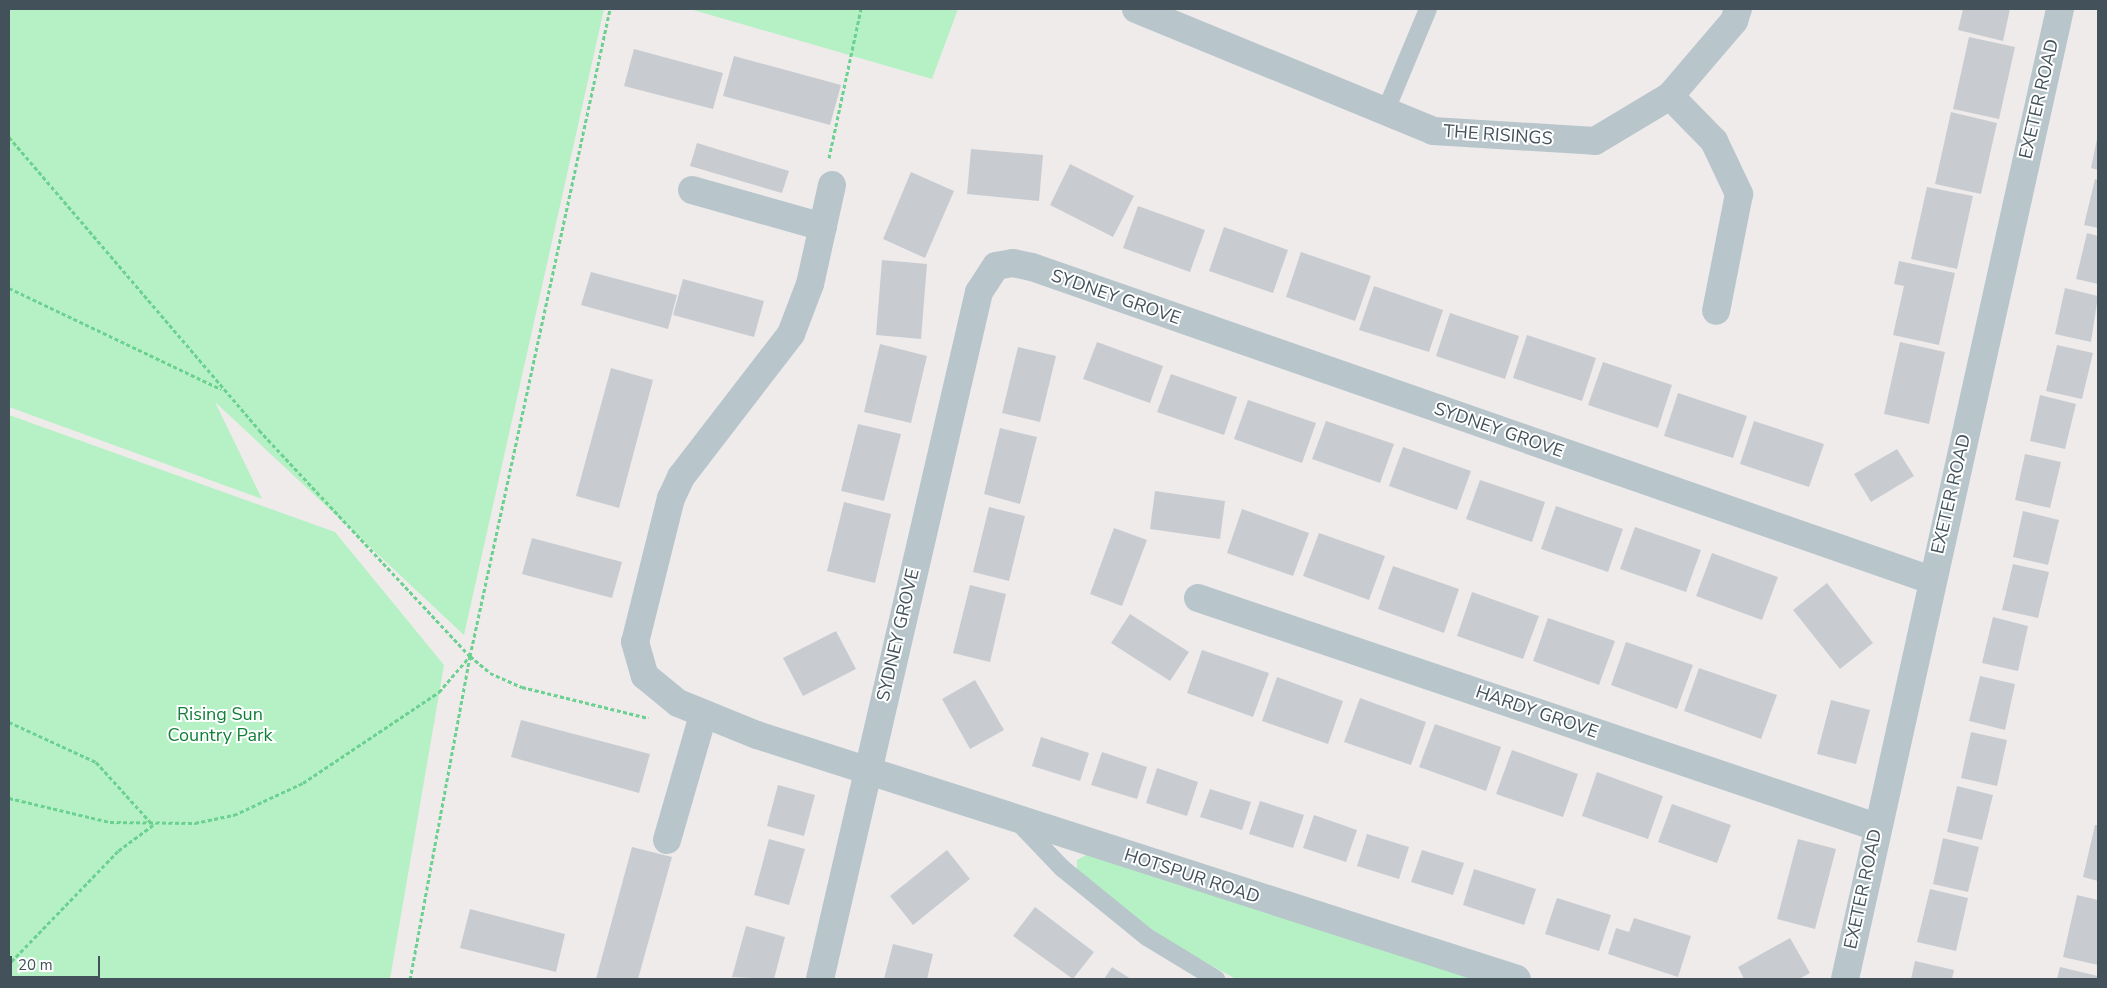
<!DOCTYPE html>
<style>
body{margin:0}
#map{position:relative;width:2107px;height:988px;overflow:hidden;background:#efebeb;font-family:"Nunito Sans",sans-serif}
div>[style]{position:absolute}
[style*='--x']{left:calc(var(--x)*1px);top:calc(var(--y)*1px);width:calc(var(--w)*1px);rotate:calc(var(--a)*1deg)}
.green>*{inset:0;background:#b5f1c4}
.building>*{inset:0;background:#c8ccd1}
.path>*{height:3px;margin-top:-1.5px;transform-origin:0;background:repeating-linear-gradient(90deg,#6bd190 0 4px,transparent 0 6.5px)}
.service>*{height:18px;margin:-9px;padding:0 9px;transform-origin:9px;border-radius:9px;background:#b8c6cc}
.minor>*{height:28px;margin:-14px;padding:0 14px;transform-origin:14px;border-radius:14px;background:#b8c6cc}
span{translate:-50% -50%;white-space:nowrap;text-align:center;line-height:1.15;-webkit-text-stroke:4px #fff;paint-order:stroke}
.street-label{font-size:18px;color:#43525a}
.park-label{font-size:18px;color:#107f38}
.frame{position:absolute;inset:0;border:10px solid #43525a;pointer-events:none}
.scale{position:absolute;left:10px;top:956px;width:90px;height:22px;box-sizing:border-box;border:2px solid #43525a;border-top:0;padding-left:6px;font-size:15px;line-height:18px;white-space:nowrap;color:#43525a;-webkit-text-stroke:4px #fff;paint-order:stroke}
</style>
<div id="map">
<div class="green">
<div style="clip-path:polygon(9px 9px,604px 9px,464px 635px,215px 402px,262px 499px,9px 407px)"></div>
<div style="clip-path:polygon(690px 9px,958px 9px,932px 79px)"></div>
<div style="clip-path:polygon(9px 415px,335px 532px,444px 665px,390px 979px,9px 979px)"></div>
<div style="clip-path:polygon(1090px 853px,1484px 979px,1236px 979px,1150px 932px,1077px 872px,1077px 860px)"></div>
</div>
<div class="building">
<div style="clip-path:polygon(1963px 9px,2010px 9px,2003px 41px,1958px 30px)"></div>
<div style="clip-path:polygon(1969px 37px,2015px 47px,1999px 119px,1953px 109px)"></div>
<div style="clip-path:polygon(634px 49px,723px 73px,713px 109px,624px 86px)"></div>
<div style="clip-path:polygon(734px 56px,841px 85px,830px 125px,723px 96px)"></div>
<div style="clip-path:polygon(1951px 112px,1997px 123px,1981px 194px,1935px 184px)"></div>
<div style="clip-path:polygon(2097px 139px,2098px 139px,2098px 170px,2091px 168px)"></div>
<div style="clip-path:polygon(697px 143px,789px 171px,782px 193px,690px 166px)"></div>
<div style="clip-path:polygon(971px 149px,1043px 155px,1039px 201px,967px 194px)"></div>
<div style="clip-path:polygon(1070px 164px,1134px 196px,1113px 237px,1050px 205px)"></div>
<div style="clip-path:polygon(911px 172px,954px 191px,925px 258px,883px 239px)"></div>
<div style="clip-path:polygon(2095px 179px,2098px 180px,2098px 228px,2084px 225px)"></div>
<div style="clip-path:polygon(1927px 187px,1973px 196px,1957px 269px,1911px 259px)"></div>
<div style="clip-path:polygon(1138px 206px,1205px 230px,1190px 272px,1123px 248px)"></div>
<div style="clip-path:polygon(1224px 227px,1288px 250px,1273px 293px,1209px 271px)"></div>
<div style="clip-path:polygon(2087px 233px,2098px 236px,2098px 284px,2076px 279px)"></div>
<div style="clip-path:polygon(1301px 252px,1371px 276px,1355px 321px,1286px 297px)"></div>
<div style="clip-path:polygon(882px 260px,927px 264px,921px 339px,876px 335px)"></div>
<div style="clip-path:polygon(1899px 261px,1955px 273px,1939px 345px,1893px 335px,1904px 286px,1894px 284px)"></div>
<div style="clip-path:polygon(591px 272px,677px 295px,668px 329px,581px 305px)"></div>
<div style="clip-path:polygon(683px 279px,764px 301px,754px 337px,673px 315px)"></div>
<div style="clip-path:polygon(1374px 286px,1443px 310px,1429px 352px,1359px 330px)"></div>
<div style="clip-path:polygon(2065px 288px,2098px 296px,2091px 342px,2055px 334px)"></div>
<div style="clip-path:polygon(1450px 313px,1519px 336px,1505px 379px,1436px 356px)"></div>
<div style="clip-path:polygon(1527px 335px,1596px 358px,1582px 401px,1513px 378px)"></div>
<div style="clip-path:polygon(1097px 342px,1163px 366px,1150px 403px,1083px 379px)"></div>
<div style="clip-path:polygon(1900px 342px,1945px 352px,1929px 424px,1884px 414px)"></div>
<div style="clip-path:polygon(880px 344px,927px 356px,911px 423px,864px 412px)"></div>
<div style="clip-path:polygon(2057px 345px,2093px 353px,2082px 399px,2046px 391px)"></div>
<div style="clip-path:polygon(1018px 347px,1056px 356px,1040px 422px,1002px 413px)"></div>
<div style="clip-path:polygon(1603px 362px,1672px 385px,1658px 428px,1588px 405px)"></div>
<div style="clip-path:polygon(611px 368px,653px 380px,619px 508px,576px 496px)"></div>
<div style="clip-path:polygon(1171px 374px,1237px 397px,1224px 435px,1157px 412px)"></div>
<div style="clip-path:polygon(1678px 393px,1747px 416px,1733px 458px,1664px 436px)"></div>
<div style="clip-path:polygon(2040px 395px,2076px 404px,2065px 449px,2030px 441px)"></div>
<div style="clip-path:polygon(1248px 400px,1316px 423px,1302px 463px,1234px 439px)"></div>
<div style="clip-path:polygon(1326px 421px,1394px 444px,1380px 483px,1312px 459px)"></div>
<div style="clip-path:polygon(1754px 421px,1824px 444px,1809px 487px,1740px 464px)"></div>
<div style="clip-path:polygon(858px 424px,901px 434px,884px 501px,841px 491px)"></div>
<div style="clip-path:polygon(1000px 428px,1037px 437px,1020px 504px,984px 494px)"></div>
<div style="clip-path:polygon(1403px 447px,1471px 471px,1457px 510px,1389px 486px)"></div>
<div style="clip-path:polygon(1897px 449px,1914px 476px,1871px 502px,1854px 474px)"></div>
<div style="clip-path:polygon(2025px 454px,2061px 462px,2050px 508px,2015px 500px)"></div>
<div style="clip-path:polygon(1480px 480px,1545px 502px,1532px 542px,1466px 519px)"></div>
<div style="clip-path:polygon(1155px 491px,1225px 501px,1220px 539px,1150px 529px)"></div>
<div style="clip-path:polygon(844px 502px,891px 514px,875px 583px,827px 571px)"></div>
<div style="clip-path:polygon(1556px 506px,1623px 529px,1608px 572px,1541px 549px)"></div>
<div style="clip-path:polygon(989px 507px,1025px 516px,1009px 581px,973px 572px)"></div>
<div style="clip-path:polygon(1242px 509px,1309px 533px,1293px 576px,1227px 553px)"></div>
<div style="clip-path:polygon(2023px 511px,2059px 520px,2048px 565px,2013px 557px)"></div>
<div style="clip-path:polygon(1635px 527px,1701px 550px,1686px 592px,1620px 569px)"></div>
<div style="clip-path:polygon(1114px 528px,1147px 540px,1122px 606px,1090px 594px)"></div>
<div style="clip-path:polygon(1319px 533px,1385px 556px,1369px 600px,1303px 576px)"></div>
<div style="clip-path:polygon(532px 538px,622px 562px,612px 598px,522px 574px)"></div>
<div style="clip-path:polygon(1712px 553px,1778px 577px,1762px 620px,1696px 596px)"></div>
<div style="clip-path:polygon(2013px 564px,2049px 572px,2038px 618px,2002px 610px)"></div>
<div style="clip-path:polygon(1393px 566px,1459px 589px,1444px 633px,1378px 609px)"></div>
<div style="clip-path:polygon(1827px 583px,1873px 643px,1840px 669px,1793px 610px)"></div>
<div style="clip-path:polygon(970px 585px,1006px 594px,990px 662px,953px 653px)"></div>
<div style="clip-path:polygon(1472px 592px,1539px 616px,1523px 659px,1457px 636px)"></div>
<div style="clip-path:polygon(1130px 614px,1189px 652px,1170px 681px,1111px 643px)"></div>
<div style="clip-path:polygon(1993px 617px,2028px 626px,2018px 671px,1982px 663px)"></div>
<div style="clip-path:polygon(1548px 618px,1615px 641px,1599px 685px,1533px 661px)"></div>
<div style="clip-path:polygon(836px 631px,856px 669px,803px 696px,783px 658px)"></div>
<div style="clip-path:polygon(1626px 642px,1693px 665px,1677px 709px,1611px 685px)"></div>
<div style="clip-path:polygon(1202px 650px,1269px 673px,1253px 717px,1187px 693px)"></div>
<div style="clip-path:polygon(1699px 668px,1777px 695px,1761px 739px,1684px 711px)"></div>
<div style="clip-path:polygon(1980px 676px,2015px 684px,2005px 730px,1969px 721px)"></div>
<div style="clip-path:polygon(1277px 677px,1343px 701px,1328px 744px,1262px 721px)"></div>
<div style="clip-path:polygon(975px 680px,1004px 730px,970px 749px,942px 699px)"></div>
<div style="clip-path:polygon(1360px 698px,1426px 722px,1411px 765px,1344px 742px)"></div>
<div style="clip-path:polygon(1831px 700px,1870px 710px,1856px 764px,1817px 754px)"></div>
<div style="clip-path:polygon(521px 720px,650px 754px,639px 793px,511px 757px)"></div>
<div style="clip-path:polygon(1435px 724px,1501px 747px,1486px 791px,1419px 767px)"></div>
<div style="clip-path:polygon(1971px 732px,2007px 740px,1997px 786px,1961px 778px)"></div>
<div style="clip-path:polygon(1041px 737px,1089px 753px,1080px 781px,1032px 766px)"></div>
<div style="clip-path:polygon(1512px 750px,1578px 774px,1563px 817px,1496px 794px)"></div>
<div style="clip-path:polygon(1102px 752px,1147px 767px,1137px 799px,1091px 785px)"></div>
<div style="clip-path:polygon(1157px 768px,1198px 782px,1187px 816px,1146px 803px)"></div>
<div style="clip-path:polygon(1597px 772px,1663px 796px,1648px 839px,1582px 816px)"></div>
<div style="clip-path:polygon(778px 785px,815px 795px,804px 836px,767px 826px)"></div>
<div style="clip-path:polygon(1957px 786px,1993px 795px,1982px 840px,1947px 832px)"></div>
<div style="clip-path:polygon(1210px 789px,1251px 802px,1242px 830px,1200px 817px)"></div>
<div style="clip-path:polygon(1260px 801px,1304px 815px,1293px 848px,1249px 834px)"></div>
<div style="clip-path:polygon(1672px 804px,1731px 825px,1717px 863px,1658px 842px)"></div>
<div style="clip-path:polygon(1314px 815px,1357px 830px,1346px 862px,1303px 848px)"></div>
<div style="clip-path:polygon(2095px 825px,2098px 825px,2098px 881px,2083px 877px)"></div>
<div style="clip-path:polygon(1367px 834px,1409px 847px,1399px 879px,1357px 866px)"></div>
<div style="clip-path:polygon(1943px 838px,1979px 847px,1968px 892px,1933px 884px)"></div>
<div style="clip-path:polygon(769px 839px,805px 849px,789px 905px,754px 895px)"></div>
<div style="clip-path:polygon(1798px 839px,1836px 849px,1815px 929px,1777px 919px)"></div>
<div style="clip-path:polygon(632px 847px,672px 857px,638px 979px,596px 979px)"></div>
<div style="clip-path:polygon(947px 850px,970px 879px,913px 925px,890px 896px)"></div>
<div style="clip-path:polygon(1422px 850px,1464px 863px,1453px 895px,1411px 882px)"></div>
<div style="clip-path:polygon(1474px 869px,1536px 889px,1524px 925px,1463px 905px)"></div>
<div style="clip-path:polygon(1930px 889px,1968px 898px,1956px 951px,1917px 942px)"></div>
<div style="clip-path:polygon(2077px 895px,2098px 900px,2098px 965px,2063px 957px)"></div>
<div style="clip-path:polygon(1557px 898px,1611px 915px,1599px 951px,1545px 934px)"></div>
<div style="clip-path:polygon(1035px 907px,1094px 952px,1073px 979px,1013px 936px)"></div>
<div style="clip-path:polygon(470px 909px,565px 934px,556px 972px,460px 948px)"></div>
<div style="clip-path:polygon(1634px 918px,1691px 936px,1678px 977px,1608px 954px,1616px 928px,1629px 932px)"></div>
<div style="clip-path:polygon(746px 926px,785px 937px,774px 979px,732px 977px)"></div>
<div style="clip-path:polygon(1790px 938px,1810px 973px,1799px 979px,1744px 979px,1738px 967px)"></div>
<div style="clip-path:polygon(893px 944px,933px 954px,927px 979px,884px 979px)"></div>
<div style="clip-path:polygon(1915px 961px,1954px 970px,1952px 979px,1911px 979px)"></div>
<div style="clip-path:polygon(1112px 967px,1131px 979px,1104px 979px)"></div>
<div style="clip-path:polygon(2060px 967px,2098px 976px,2098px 979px,2057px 979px)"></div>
</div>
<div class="path">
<div style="--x:9;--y:137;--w:385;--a:49.5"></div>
<div style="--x:259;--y:430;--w:309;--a:47"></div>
<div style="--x:470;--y:656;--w:329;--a:100.5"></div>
<div style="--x:829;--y:158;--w:152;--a:-77.9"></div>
<div style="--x:9;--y:288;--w:235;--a:25.5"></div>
<div style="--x:470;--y:656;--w:26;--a:40"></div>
<div style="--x:490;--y:673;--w:35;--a:24"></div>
<div style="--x:522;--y:687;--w:130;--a:13.8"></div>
<div style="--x:9;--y:722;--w:96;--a:24.7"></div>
<div style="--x:96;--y:762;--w:85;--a:47.9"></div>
<div style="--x:153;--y:825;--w:44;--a:143.4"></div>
<div style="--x:118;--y:851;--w:157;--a:134"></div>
<div style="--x:9;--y:798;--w:104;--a:13.4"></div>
<div style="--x:110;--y:822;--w:85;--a:0.7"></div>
<div style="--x:195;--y:823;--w:40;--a:-12"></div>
<div style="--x:234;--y:815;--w:76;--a:-24.9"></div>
<div style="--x:303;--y:783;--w:164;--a:-33.8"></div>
<div style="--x:439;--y:692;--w:48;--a:-49.3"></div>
<div style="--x:470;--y:656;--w:662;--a:-77.79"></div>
</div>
<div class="service">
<div style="--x:1386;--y:110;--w:109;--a:-67.4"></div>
<div style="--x:1018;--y:822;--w:64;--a:46.3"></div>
<div style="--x:1062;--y:868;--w:109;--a:39.1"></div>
<div style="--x:1147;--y:937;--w:81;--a:31.3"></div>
</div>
<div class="minor">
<div style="--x:1136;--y:9;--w:321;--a:22.3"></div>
<div style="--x:1433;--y:131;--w:162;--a:3.5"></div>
<div style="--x:1595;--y:141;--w:87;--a:-31"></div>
<div style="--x:1670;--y:96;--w:99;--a:-49.5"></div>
<div style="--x:1734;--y:21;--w:13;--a:-72"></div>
<div style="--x:1670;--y:96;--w:63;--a:45.6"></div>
<div style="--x:1714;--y:141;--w:59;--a:64.7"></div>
<div style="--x:1739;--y:194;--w:119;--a:101.1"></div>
<div style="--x:832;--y:185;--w:101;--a:102.5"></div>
<div style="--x:810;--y:284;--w:53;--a:110.8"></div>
<div style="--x:791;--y:334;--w:180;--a:127.6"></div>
<div style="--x:681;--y:477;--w:23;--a:115"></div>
<div style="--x:671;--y:498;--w:148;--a:104"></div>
<div style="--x:635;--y:642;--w:35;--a:74"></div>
<div style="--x:645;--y:676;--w:43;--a:39.3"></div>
<div style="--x:678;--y:703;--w:85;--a:22.1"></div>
<div style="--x:757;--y:735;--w:798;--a:17.8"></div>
<div style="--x:692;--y:190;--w:136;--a:15.8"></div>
<div style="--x:1198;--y:598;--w:716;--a:18.66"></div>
<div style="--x:667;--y:840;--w:130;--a:-73.9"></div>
<div style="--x:820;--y:979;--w:705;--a:-76.97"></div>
<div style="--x:979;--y:292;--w:31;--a:-57"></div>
<div style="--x:996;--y:266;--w:17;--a:-10"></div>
<div style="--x:1013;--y:263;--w:19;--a:12"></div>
<div style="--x:1032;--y:267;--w:952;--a:19.2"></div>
<div style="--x:1845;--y:979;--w:994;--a:-77.5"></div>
</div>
<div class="street-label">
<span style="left:2039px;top:99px;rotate:-77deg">EXETER ROAD</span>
<span style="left:1498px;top:135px;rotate:4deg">THE RISINGS</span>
<span style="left:1116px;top:297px;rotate:19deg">SYDNEY GROVE</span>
<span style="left:1499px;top:430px;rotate:19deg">SYDNEY GROVE</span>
<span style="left:1951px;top:494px;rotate:-77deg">EXETER ROAD</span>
<span style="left:898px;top:635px;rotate:-77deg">SYDNEY GROVE</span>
<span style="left:1537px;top:712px;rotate:19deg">HARDY GROVE</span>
<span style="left:1192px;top:876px;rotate:18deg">HOTSPUR ROAD</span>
<span style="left:1863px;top:889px;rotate:-78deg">EXETER ROAD</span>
</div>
<div class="park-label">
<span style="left:220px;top:725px">Rising Sun<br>Country Park</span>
</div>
<div class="frame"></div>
<div class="scale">20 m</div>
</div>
